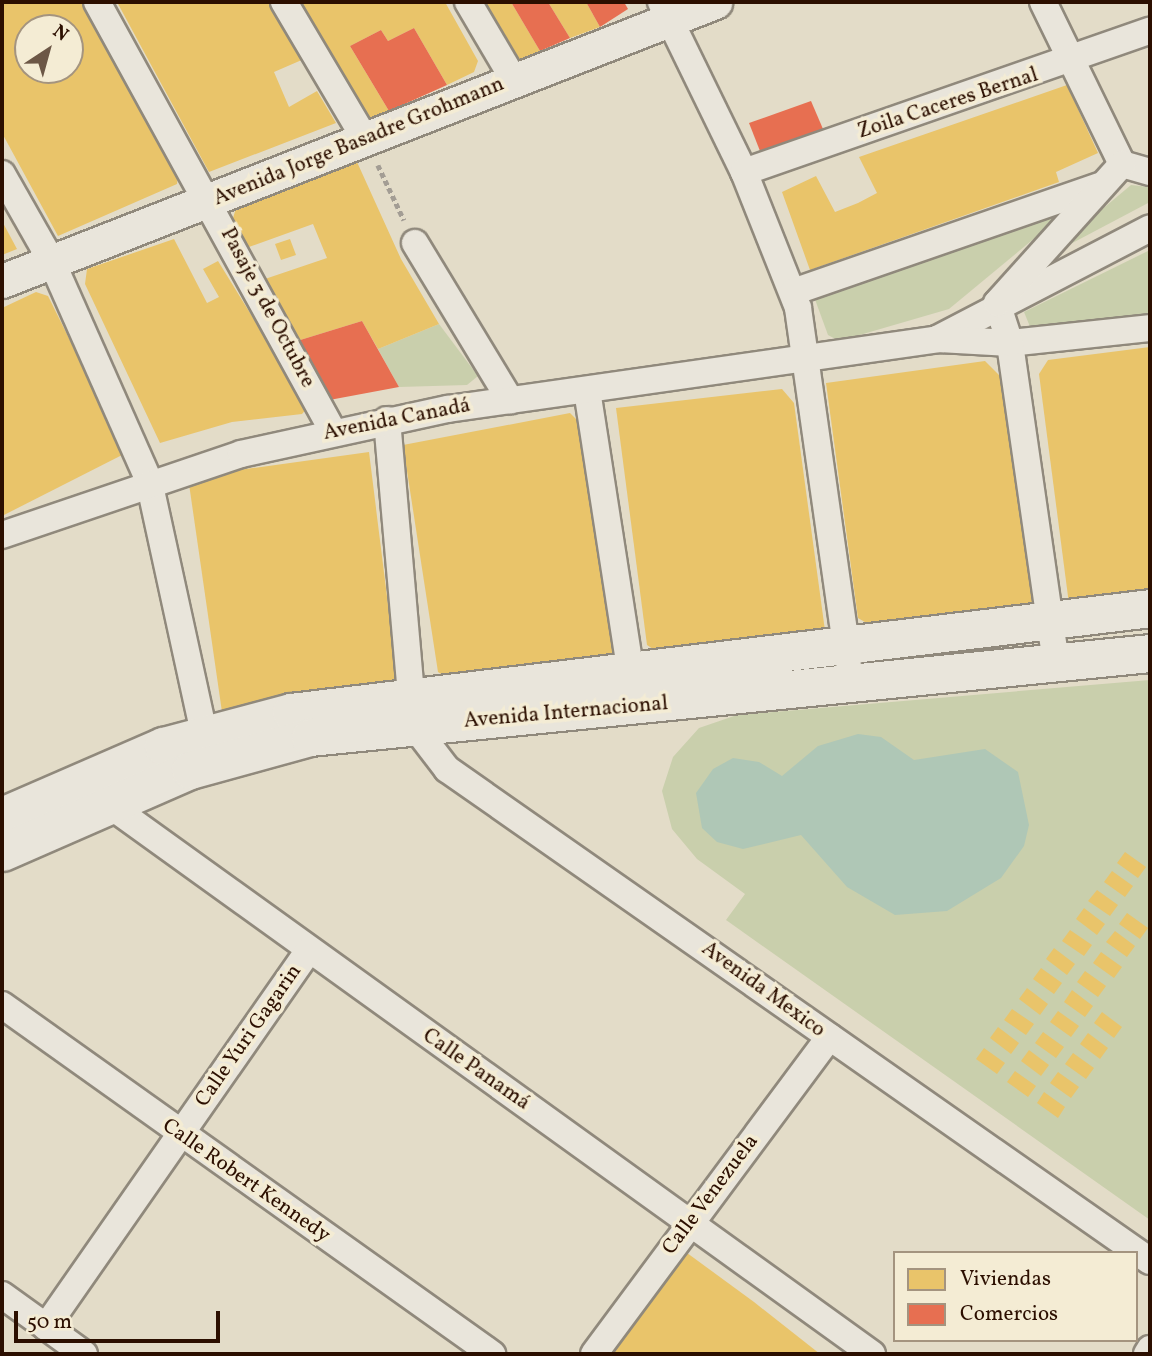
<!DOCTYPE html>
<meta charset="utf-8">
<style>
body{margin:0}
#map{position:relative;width:1152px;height:1356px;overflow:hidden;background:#e3dcc8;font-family:Vollkorn,serif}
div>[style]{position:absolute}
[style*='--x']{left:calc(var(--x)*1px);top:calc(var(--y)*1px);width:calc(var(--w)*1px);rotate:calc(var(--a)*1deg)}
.green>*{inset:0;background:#c9cfac}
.water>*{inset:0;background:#afc7b6}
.homes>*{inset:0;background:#e9c46a}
.shops>*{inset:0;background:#e76f51}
.path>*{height:4.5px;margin-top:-2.25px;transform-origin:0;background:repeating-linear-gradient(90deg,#a39d94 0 5px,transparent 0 8.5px)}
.roads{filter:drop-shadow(2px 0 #90897c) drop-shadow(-2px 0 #90897c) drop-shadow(0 2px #90897c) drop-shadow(0 -2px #90897c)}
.minor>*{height:26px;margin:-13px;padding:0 13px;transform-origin:13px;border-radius:13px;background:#e9e5db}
.tertiary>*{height:33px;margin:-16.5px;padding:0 16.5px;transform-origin:16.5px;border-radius:16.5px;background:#e9e5db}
.secondary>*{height:37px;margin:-18.5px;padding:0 18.5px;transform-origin:18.5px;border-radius:18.5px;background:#e9e5db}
span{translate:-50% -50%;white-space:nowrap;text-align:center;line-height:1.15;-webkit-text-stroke:7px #f4ecd4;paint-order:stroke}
.street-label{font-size:21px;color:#2c0f00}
.frame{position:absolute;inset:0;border:4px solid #2c0f00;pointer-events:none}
.legend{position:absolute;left:893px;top:1251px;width:245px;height:91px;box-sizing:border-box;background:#f4ecd4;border:2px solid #a4947f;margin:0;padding:9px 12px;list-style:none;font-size:21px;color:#2c0f00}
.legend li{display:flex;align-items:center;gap:14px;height:35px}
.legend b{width:35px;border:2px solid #a4947f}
.north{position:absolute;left:14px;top:14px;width:70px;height:70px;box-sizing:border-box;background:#f4ecd4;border:2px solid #a4947f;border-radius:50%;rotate:36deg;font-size:19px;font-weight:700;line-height:28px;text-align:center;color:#2c0f00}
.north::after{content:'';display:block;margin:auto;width:24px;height:32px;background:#6c5746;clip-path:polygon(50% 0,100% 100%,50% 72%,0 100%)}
.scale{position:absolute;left:14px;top:1311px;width:206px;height:32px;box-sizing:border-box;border:4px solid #2c0f00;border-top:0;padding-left:9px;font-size:21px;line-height:24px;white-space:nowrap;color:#2c0f00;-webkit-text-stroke:5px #f4ecd4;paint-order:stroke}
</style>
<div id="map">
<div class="green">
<div style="clip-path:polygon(1131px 185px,1150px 187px,1150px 202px,1044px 258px)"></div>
<div style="clip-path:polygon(1065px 213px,949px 309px,839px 341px,828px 335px,813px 294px)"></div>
<div style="clip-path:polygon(1150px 250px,1150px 316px,1033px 334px,1024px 312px)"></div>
<div style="clip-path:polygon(439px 324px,478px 376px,467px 385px,399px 387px,378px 349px)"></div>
<div style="clip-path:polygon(1150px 680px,1150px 1220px,726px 920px,745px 894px,697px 859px,672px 829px,662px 791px,673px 757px,699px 728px,737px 715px)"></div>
</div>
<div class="water">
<div style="clip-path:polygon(858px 734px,881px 737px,914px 760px,985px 749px,1018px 772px,1029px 825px,1024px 846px,1001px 878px,947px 911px,895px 915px,847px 887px,801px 835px,743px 849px,717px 842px,702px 828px,696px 793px,713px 769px,733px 758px,759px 762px,782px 776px,818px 746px)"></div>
</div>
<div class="homes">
<div style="clip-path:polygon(evenodd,2px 2px,85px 2px,178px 175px,177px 184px,58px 236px,2px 133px,2px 2px,28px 28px,70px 28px,70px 70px,28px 70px,28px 28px)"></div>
<div style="clip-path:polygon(117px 2px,273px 2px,304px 59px,274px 72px,289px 107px,317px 91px,336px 123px,209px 172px)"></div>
<div style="clip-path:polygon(288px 2px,445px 2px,478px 61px,474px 72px,447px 85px,414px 28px,388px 41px,381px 30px,350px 46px,389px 111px,364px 122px)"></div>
<div style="clip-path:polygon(470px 2px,511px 2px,540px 51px,510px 63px)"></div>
<div style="clip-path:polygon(548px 2px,586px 2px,600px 27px,570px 38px)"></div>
<div style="clip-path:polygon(1067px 85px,1098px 153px,1056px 172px,1059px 182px,810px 270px,782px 192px,816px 176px,835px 212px,858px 203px,877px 193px,859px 157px)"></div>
<div style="clip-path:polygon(357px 162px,401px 259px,439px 324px,378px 349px,362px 321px,297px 341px,262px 280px,327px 258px,313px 224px,246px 248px,233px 218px,236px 208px)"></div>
<div style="clip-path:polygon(2px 221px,17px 249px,2px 255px)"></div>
<div style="clip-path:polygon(174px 239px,207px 303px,219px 297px,203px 269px,218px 261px,308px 407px,302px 414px,232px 422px,160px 443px,85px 284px,87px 269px)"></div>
<div style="clip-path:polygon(290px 239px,296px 255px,281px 260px,275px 244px)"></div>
<div style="clip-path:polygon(36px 292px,48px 296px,126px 453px,2px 516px,2px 308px)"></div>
<div style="clip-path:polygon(1150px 347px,1150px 595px,1069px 604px,1039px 374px,1048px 360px)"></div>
<div style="clip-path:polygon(985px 361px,1001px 377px,1037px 609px,875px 628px,858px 618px,826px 383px)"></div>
<div style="clip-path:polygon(782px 389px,794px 403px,826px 638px,662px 655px,647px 645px,616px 408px)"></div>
<div style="clip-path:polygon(570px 413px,579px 422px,617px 662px,450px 680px,438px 672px,403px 445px)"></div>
<div style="clip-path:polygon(369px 452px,398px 685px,222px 712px,188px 477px)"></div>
<div style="clip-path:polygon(1125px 852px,1146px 867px,1138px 878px,1117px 863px)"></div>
<div style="clip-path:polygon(1112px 871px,1133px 886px,1125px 897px,1104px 882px)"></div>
<div style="clip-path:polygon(1097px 890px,1118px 905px,1110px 916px,1088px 901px)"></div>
<div style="clip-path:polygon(1084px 908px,1105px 924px,1097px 935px,1076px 919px)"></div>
<div style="clip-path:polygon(1127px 913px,1148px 928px,1140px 939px,1119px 924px)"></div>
<div style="clip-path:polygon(1070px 930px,1092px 945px,1084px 956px,1062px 941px)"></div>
<div style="clip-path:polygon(1115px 931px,1135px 946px,1127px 957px,1106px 942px)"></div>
<div style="clip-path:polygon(1054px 948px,1075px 964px,1067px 975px,1046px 959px)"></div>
<div style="clip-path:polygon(1101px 952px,1122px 967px,1114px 978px,1093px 963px)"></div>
<div style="clip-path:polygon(1041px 968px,1062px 983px,1054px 994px,1033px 979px)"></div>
<div style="clip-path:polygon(1085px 971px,1106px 986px,1098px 997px,1077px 982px)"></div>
<div style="clip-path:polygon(1027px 988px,1048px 1004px,1040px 1015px,1019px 999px)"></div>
<div style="clip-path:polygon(1072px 990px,1093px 1006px,1085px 1017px,1064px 1002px)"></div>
<div style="clip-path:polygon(1012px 1009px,1034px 1024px,1026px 1035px,1004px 1020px)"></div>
<div style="clip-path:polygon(1058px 1011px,1079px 1026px,1071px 1037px,1050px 1022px)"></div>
<div style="clip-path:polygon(1102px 1012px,1122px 1027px,1114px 1038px,1094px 1023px)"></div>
<div style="clip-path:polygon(998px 1027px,1019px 1043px,1011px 1054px,990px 1038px)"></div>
<div style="clip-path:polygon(1043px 1032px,1064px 1047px,1056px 1058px,1035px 1043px)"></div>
<div style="clip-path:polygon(1088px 1033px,1108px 1048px,1100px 1059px,1080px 1044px)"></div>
<div style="clip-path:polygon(984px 1048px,1005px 1063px,997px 1074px,976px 1059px)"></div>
<div style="clip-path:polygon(1029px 1050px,1049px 1065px,1041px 1076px,1021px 1061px)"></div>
<div style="clip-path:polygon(1073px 1053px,1094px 1068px,1086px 1079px,1065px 1064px)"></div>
<div style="clip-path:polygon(1015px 1071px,1036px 1086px,1028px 1097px,1007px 1082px)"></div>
<div style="clip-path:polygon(1058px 1072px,1079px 1087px,1071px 1098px,1050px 1083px)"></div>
<div style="clip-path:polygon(1044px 1092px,1065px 1107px,1058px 1118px,1037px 1103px)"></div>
<div style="clip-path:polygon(683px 1250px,754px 1302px,820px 1354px,613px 1354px)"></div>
</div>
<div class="shops">
<div style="clip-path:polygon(511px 2px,548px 2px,570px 38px,540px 51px)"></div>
<div style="clip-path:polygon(586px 2px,624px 2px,628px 9px,600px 27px)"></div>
<div style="clip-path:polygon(414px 28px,447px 85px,389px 111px,350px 46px,381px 30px,388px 41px)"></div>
<div style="clip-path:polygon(811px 101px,823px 129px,760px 151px,749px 123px)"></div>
<div style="clip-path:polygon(362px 321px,399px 387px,324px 401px,297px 341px)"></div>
</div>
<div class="path">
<div style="--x:378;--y:165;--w:61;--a:64.7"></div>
</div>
<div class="roads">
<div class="minor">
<div style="--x:97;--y:2;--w:490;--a:61.2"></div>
<div style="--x:284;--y:2;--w:159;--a:59.4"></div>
<div style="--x:468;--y:2;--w:91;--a:59.5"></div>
<div style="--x:661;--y:2;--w:189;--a:64"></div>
<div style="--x:744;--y:172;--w:146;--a:68.3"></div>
<div style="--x:798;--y:308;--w:356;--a:81.9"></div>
<div style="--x:1043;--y:2;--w:180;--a:64"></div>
<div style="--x:1122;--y:164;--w:29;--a:16"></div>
<div style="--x:744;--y:172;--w:430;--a:-19.2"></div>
<div style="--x:2;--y:174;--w:101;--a:60.4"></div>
<div style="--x:52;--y:262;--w:240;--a:66.1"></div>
<div style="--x:149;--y:481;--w:258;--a:77.7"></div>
<div style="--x:204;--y:733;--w:18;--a:38"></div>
<div style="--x:415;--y:243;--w:184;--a:58.8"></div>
<div style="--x:793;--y:292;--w:324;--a:-19.1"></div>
<div style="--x:937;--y:339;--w:240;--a:-27.5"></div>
<div style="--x:587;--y:390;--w:300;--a:81.2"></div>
<div style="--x:387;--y:420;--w:307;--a:85"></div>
<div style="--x:414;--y:726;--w:54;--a:52.5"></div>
<div style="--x:447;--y:769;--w:858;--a:34.99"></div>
<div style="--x:2;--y:535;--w:252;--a:-18.7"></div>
<div style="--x:241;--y:454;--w:212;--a:-12.3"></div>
<div style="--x:448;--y:409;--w:494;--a:-8.1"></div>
<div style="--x:937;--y:339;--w:73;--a:3.1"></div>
<div style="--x:1010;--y:343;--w:141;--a:-6.1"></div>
<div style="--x:1056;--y:663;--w:323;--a:-98.2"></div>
<div style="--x:1010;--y:343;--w:42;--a:-108"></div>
<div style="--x:997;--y:303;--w:187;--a:-48"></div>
<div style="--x:97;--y:796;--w:955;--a:35.75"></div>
<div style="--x:2;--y:1005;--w:602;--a:35.46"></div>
<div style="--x:2;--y:1295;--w:101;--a:35.7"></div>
<div style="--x:46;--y:1327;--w:458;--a:-55.1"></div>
<div style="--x:594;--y:1354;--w:395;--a:-53.4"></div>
<div style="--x:1147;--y:1354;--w:6;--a:-59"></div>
</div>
<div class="tertiary">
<div style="--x:2;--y:281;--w:766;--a:-21.37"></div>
</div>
<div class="secondary">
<div style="--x:2;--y:816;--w:176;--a:-23.5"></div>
<div style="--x:163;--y:746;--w:132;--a:-14.9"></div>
<div style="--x:291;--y:712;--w:865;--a:-6.9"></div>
<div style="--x:2;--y:852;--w:205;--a:-23.6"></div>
<div style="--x:190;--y:770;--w:124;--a:-15.4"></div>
<div style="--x:310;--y:737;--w:844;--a:-5.71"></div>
</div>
</div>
<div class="street-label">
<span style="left:948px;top:104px;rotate:-18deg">Zoila Caceres Bernal</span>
<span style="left:359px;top:142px;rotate:-22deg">Avenida Jorge Basadre Grohmann</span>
<span style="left:267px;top:308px;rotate:62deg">Pasaje 3 de Octubre</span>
<span style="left:397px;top:420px;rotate:-11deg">Avenida Canadá</span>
<span style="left:566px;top:713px;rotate:-5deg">Avenida Internacional</span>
<span style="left:763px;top:990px;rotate:36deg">Avenida Mexico</span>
<span style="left:249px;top:1036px;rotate:-55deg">Calle Yuri Gagarin</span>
<span style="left:476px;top:1070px;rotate:35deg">Calle Panamá</span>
<span style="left:246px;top:1181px;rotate:35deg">Calle Robert Kennedy</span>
<span style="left:711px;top:1195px;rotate:-53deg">Calle Venezuela</span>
</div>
<div class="frame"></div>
<ul class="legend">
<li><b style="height:19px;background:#e9c46a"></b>Viviendas</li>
<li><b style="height:19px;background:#e76f51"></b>Comercios</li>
</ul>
<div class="north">N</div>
<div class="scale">50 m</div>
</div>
